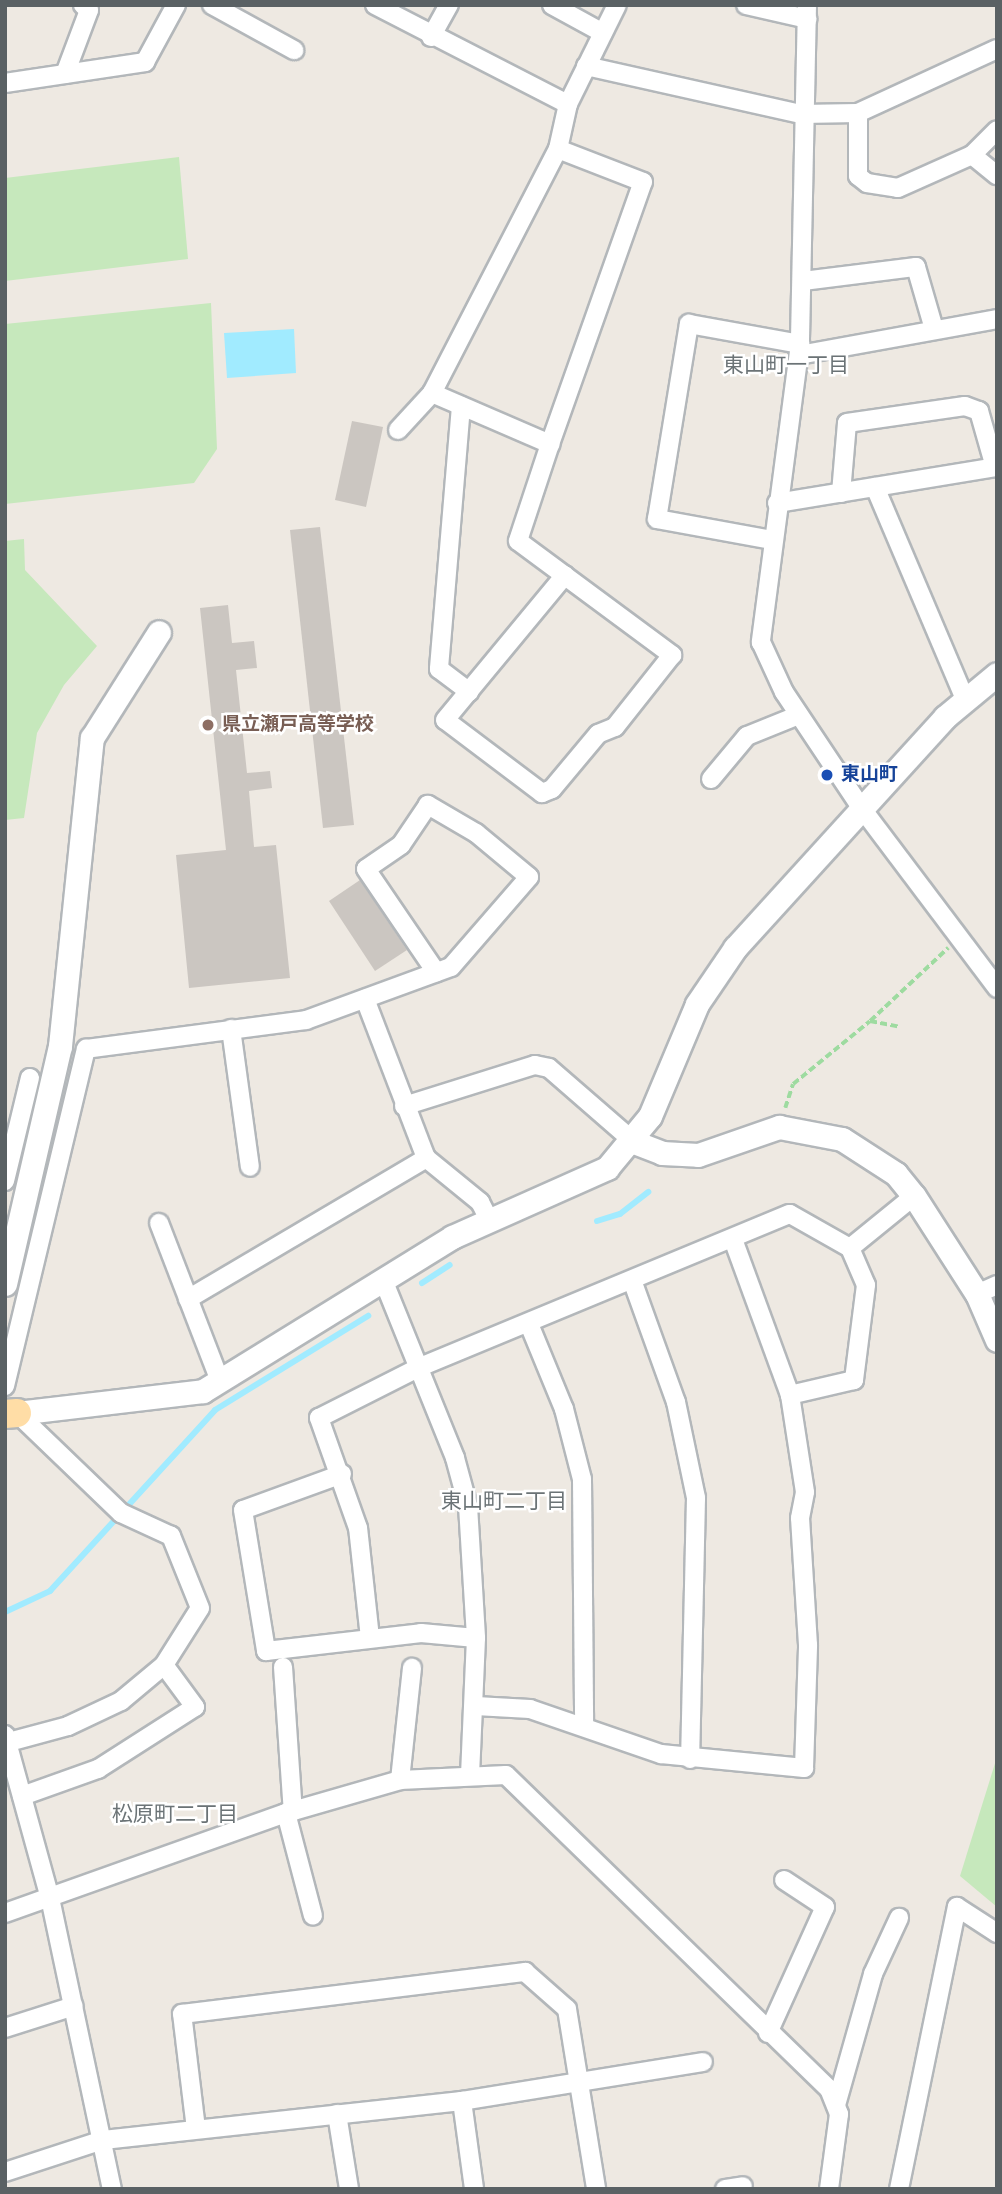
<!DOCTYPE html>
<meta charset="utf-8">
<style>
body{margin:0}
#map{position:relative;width:1002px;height:2194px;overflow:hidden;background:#eee9e2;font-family:"Source Sans 3","Noto Sans JP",sans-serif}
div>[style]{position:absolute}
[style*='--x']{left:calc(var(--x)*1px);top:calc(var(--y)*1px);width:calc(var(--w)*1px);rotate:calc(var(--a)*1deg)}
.green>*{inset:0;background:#c6e8bc}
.water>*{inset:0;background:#a1ebff}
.stream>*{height:6px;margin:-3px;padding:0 3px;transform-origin:3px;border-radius:3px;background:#a1ebff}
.building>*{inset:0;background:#cbc6c1}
.path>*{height:3.5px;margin-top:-1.75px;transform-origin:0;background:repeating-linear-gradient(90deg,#9edba0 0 7px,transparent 0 10.5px)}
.roads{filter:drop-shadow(2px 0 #b3b7ba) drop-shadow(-2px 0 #b3b7ba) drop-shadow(0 2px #b3b7ba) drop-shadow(0 -2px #b3b7ba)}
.minor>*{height:18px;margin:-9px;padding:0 9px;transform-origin:9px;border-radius:9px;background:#fff}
.tertiary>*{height:23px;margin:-11.5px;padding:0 11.5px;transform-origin:11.5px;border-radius:11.5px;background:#fff}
.primary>*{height:28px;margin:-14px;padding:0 14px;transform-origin:14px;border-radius:14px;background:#ffdda6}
.dots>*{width:19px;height:19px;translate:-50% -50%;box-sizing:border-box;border:4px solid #fff;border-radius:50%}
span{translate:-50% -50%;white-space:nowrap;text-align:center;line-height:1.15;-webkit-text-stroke:5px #fff;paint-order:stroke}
.education-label{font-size:19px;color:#785e54;font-weight:700}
.left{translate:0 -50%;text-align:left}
.transit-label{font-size:19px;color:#164399;font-weight:700}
.neighbourhood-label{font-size:21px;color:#6b7376}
.frame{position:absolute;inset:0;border:7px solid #5a6164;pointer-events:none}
</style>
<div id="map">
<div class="green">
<div style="clip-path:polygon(179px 157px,188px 259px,5px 281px,5px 178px)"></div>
<div style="clip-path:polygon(211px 303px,217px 449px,194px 483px,5px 504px,5px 324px)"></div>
<div style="clip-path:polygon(24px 539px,25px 570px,97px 646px,64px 685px,37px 733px,24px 818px,5px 820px,5px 541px)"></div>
<div style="clip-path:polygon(997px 1757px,997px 1907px,960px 1876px)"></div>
</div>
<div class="water">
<div style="clip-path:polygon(294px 329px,296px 373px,227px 378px,224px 333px)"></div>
</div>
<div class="stream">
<div style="--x:597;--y:1221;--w:24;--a:-17"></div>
<div style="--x:620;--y:1214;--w:36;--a:-38"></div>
<div style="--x:422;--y:1283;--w:33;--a:-33"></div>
<div style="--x:5;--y:1612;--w:50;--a:-25"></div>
<div style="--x:50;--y:1591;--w:245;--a:-47.6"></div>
<div style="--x:215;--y:1410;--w:180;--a:-31.6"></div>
</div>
<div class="building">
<div style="clip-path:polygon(352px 421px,383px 427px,366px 507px,335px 500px)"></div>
<div style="clip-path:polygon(320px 527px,354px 825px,323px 828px,290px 530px)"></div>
<div style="clip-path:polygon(228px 605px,232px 643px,254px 641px,257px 668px,236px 670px,247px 773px,270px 771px,272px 788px,249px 791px,254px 847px,276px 845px,290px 978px,189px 988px,176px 855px,226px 850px,200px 608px)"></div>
<div style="clip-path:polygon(360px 880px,407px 950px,375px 971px,329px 901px)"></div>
</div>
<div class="path">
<div style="--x:870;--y:1021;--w:107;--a:-43.1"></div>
<div style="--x:785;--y:1108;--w:25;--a:-72"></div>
<div style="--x:793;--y:1084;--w:99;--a:-39.3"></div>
<div style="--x:870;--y:1021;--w:31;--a:11"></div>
</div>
<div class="roads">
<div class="minor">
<div style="--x:212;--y:5;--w:94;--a:28.8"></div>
<div style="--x:375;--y:5;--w:217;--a:27.2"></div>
<div style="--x:552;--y:5;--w:58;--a:28.8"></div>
<div style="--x:746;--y:5;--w:63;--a:12.9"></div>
<div style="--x:807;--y:5;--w:339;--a:91.2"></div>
<div style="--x:800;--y:344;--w:301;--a:97.5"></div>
<div style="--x:761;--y:642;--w:55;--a:65.3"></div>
<div style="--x:784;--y:692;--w:137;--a:56.3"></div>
<div style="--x:860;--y:806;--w:228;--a:53"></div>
<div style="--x:431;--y:37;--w:37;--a:-61"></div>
<div style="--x:997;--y:49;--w:153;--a:155.3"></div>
<div style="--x:858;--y:113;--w:63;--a:90"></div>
<div style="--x:858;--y:176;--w:11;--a:38"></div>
<div style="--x:867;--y:183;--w:31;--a:9"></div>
<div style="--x:898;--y:188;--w:81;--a:-24"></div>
<div style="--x:972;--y:155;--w:35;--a:-45"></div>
<div style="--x:586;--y:66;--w:220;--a:12.6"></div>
<div style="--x:801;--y:114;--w:57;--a:-1"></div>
<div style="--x:65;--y:74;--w:68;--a:-69.4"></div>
<div style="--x:89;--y:10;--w:8;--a:-140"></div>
<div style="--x:5;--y:83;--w:142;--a:-8.5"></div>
<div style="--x:145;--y:62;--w:65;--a:-61.5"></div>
<div style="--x:972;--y:155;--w:32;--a:39"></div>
<div style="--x:803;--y:281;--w:114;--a:-7.1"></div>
<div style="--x:916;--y:267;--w:65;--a:73.8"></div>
<div style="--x:799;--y:355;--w:201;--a:-10.3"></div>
<div style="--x:432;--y:393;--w:129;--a:23.4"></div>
<div style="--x:550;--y:444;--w:278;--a:-70.5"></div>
<div style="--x:643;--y:182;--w:91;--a:-158.8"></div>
<div style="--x:461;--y:406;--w:264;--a:94.8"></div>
<div style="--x:439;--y:669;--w:38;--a:37"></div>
<div style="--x:398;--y:430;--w:50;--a:-47.4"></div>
<div style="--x:432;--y:393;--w:275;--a:-62.7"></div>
<div style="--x:558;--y:149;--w:46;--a:-77.5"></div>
<div style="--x:568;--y:104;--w:110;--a:-63.7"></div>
<div style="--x:550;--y:444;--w:102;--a:108.3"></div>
<div style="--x:518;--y:541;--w:192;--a:36.5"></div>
<div style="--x:672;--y:655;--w:92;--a:128.4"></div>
<div style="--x:615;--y:727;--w:18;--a:158"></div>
<div style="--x:598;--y:734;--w:72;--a:129.9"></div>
<div style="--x:552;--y:789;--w:11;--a:158"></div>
<div style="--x:542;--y:793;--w:121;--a:-143"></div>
<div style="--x:445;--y:720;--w:188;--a:-50.4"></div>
<div style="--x:875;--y:487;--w:230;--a:67"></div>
<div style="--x:841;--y:493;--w:70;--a:-85.1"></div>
<div style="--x:847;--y:423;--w:119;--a:-8.2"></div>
<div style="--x:965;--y:406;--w:15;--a:20"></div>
<div style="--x:979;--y:411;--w:58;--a:74.1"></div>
<div style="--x:777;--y:503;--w:223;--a:-9.3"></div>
<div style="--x:772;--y:540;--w:117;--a:-169.7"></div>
<div style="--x:657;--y:519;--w:198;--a:-80.7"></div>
<div style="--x:689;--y:324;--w:113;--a:10.2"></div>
<div style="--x:711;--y:779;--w:56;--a:-50.1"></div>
<div style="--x:747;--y:736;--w:56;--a:-22"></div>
<div style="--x:365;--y:999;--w:170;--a:69"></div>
<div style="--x:426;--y:1158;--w:70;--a:39.2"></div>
<div style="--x:480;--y:1202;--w:20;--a:63"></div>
<div style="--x:231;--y:1029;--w:139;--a:82.2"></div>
<div style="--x:404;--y:1106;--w:137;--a:-17.4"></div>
<div style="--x:535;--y:1065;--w:14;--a:12"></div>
<div style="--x:549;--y:1068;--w:113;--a:41"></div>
<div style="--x:5;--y:1181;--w:106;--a:-76.4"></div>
<div style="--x:159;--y:1223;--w:169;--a:68.9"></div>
<div style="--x:850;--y:1248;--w:82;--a:-39.1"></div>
<div style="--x:632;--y:1280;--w:130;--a:70.2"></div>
<div style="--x:676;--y:1402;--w:98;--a:78.2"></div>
<div style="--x:696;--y:1498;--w:261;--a:91.3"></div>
<div style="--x:384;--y:1282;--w:190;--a:68"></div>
<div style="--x:455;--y:1458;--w:50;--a:74.8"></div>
<div style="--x:468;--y:1506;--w:132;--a:86.5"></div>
<div style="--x:476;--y:1638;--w:138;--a:92.5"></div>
<div style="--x:977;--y:1294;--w:22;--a:-24"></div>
<div style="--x:188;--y:1299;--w:277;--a:-30.6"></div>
<div style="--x:529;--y:1324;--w:92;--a:67.6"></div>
<div style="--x:564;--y:1409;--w:72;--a:75.6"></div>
<div style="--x:582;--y:1479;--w:246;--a:89.5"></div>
<div style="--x:5;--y:1386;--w:347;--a:-76.5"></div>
<div style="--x:86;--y:1049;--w:222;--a:-7.5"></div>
<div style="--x:306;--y:1020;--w:154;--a:-20.1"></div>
<div style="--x:451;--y:967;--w:119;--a:-49.1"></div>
<div style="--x:529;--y:877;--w:69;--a:-140.3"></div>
<div style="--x:476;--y:833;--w:56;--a:-149.7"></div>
<div style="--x:428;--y:805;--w:48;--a:124"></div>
<div style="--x:401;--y:845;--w:42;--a:145.6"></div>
<div style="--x:366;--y:869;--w:125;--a:55.8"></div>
<div style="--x:342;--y:1474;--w:105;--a:160"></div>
<div style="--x:243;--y:1510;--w:143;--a:80.7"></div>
<div style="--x:266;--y:1651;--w:156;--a:-6.6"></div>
<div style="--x:421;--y:1633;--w:55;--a:5.2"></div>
<div style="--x:370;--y:1638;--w:111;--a:-96.2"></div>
<div style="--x:358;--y:1528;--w:117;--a:-109.5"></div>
<div style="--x:319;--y:1418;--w:113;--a:-26.8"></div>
<div style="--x:420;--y:1367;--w:400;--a:-22.5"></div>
<div style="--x:790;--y:1214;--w:69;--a:29.5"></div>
<div style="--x:850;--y:1248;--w:40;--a:66.6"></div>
<div style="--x:866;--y:1285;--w:96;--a:97.2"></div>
<div style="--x:854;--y:1380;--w:66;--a:166.8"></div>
<div style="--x:283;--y:1667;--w:145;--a:86.1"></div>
<div style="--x:476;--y:1706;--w:54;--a:3.2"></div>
<div style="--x:530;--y:1709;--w:139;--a:19"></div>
<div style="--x:661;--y:1754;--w:144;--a:5.6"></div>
<div style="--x:804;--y:1768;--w:123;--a:-88.1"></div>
<div style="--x:808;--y:1645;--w:127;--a:-93.6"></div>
<div style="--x:800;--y:1518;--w:26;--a:-79"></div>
<div style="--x:805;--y:1492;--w:98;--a:-98.8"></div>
<div style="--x:790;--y:1395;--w:166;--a:-110.1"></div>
<div style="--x:5;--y:1735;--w:169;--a:74.6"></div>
<div style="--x:50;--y:1898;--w:298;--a:78"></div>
<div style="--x:5;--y:1743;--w:65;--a:-15.1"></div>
<div style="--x:68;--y:1726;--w:59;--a:-25.3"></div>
<div style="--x:121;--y:1701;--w:56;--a:-39.9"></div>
<div style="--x:164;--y:1665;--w:67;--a:-57.7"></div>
<div style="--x:200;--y:1608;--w:78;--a:-111.9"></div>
<div style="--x:171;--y:1536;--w:55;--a:-155.3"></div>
<div style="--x:121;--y:1513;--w:144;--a:-136.1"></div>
<div style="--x:400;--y:1780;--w:113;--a:-83.9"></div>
<div style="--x:22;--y:1796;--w:81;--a:-19.6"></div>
<div style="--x:98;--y:1769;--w:115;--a:-32.6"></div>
<div style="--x:195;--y:1707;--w:52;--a:-126.4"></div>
<div style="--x:286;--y:1813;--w:106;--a:75.3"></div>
<div style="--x:5;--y:1913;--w:298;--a:-19.6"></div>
<div style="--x:286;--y:1813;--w:119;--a:-16.1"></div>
<div style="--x:400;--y:1780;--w:106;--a:-2.7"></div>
<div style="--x:506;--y:1775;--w:450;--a:44.2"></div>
<div style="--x:829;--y:2089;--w:27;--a:68"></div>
<div style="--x:839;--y:2114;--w:76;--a:97.6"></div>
<div style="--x:5;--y:2028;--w:72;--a:-17.7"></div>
<div style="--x:768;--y:2033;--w:138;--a:-65.7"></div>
<div style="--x:825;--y:1907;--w:49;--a:-146.6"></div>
<div style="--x:462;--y:2101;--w:89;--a:82.2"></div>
<div style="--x:836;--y:2105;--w:136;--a:-74.2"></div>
<div style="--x:873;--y:1974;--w:62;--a:-65.1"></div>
<div style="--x:337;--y:2114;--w:76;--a:80.9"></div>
<div style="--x:196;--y:2129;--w:116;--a:-96.9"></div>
<div style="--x:182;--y:2014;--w:346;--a:-7"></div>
<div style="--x:525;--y:1972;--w:56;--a:41.4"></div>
<div style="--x:567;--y:2009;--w:182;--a:80.8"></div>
<div style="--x:5;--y:2172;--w:103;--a:-18.1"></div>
<div style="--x:103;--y:2140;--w:361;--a:-6.2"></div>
<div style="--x:462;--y:2101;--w:244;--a:-9.2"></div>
<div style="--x:725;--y:2189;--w:18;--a:-9"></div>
<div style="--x:899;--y:2189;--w:288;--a:-78.4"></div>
<div style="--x:957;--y:1907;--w:48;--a:33"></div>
</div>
<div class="tertiary">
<div style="--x:634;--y:1142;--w:30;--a:21"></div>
<div style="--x:662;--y:1153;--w:36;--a:3"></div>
<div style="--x:698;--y:1155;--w:86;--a:-19.1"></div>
<div style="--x:779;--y:1127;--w:64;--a:10.8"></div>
<div style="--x:842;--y:1139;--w:64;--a:32.9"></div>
<div style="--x:896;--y:1174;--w:28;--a:51"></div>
<div style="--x:914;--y:1196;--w:117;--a:57.3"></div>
<div style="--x:977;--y:1294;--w:50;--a:66.5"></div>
<div style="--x:5;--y:1284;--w:244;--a:-77"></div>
<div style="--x:60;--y:1046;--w:310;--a:-84.1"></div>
<div style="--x:92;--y:738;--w:125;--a:-57.7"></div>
<div style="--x:17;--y:1413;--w:187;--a:-6.7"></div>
<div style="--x:203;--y:1391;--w:293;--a:-31.7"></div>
<div style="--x:452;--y:1237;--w:170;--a:-24"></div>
<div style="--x:607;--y:1168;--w:67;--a:-50.4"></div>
<div style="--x:650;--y:1116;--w:121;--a:-67.2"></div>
<div style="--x:697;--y:1004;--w:68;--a:-55.8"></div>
<div style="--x:735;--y:948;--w:312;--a:-47.7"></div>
<div style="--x:945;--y:717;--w:67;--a:-39.6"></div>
</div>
<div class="primary">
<div style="--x:5;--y:1414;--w:12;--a:-5"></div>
</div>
</div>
<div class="dots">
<div style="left:208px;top:725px;background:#8d6e63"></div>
<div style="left:827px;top:775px;background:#1a4fb4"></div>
</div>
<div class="education-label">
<span class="left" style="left:222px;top:725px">県立瀬戸高等学校</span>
</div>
<div class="transit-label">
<span class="left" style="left:841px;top:775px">東山町</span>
</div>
<div class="neighbourhood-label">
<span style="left:786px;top:365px">東山町一丁目</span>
<span style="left:504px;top:1501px">東山町二丁目</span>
<span style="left:175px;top:1814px">松原町二丁目</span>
</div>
<div class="frame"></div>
</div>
